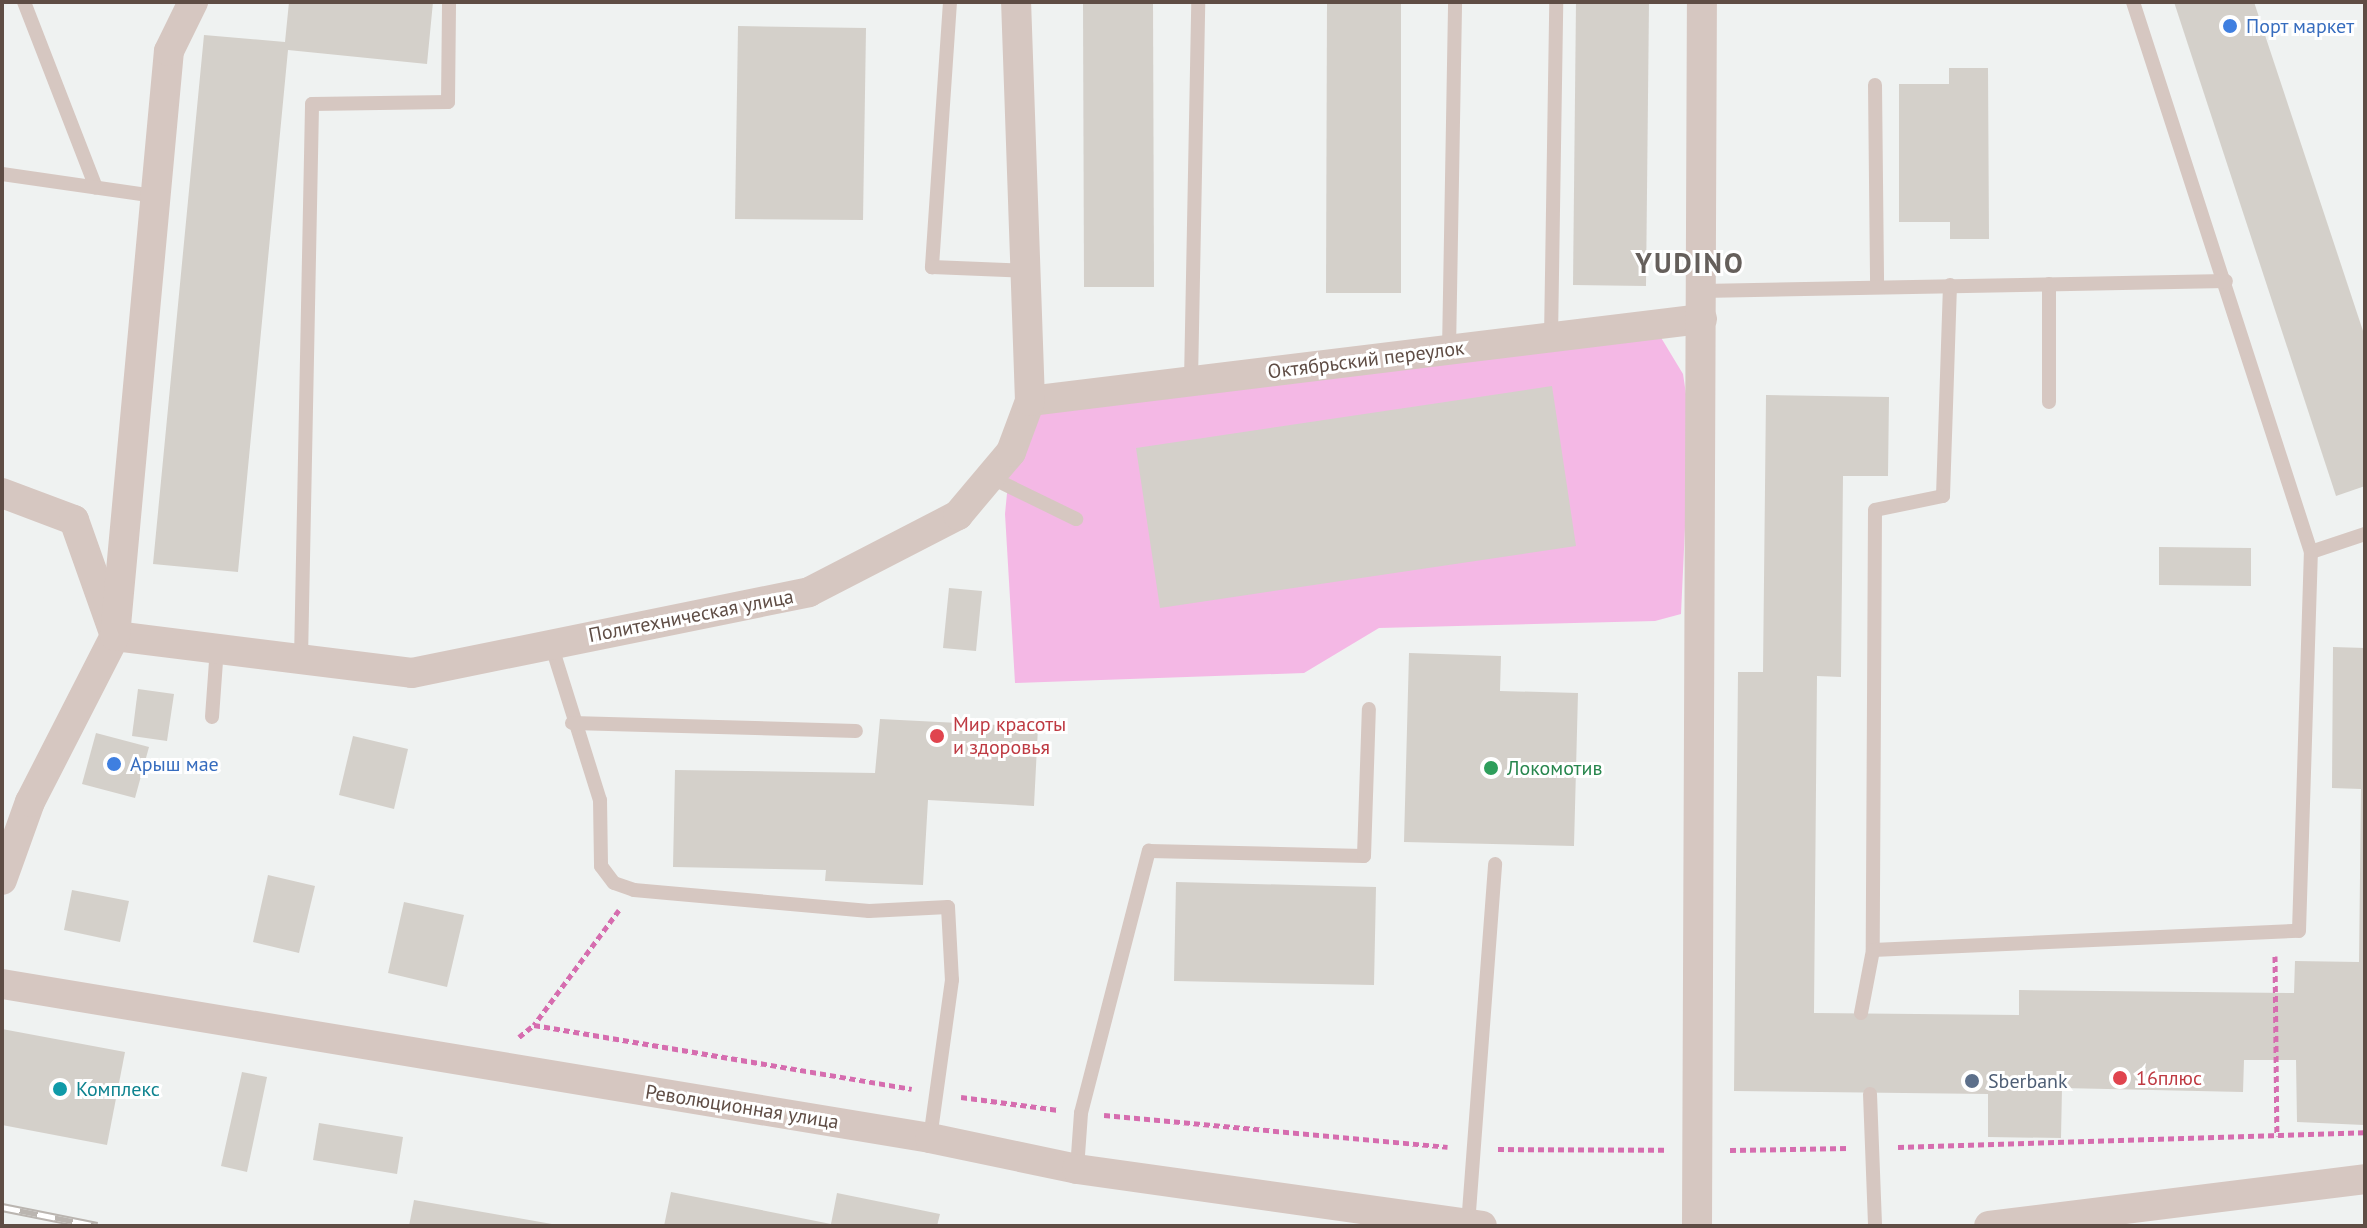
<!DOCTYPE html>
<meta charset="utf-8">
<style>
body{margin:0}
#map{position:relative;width:2367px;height:1228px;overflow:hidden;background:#eff2f1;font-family:"PT Sans",sans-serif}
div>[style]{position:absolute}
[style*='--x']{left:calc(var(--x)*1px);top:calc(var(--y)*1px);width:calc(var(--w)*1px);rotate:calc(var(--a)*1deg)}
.green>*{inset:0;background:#f4b8e5}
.building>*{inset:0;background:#d4d0ca}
.path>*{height:5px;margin-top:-2.5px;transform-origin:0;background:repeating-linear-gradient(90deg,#d66daf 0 6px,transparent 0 10px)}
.lane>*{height:14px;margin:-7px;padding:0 7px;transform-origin:7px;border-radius:7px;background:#d6c7c1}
.street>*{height:30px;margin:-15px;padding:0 15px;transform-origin:15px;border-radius:15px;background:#d6c7c1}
.rail>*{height:9px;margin-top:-4.5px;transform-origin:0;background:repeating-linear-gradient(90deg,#fff 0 18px,#bab5b0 0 36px);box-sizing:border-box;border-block:2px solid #bab5b0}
.dots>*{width:22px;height:22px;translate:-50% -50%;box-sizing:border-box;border:4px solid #fff;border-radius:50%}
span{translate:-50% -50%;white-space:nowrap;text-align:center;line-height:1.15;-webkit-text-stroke:6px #fff;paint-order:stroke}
.shop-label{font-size:20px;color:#366cbe}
.left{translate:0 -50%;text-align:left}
.street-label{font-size:20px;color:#5f4d45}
.health-label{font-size:20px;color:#be3a42}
.leisure-label{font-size:20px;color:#27864d}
.service-label{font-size:20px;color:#4e5e75}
.culture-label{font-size:20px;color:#0d838f}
.district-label{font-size:28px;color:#655f5b;font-weight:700;letter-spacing:2px}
.frame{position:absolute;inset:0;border:4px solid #5f4d45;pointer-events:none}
</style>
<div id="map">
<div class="green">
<div style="clip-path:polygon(1654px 326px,1683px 374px,1690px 420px,1681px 614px,1655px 621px,1379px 628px,1304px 673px,1015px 683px,1005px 514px,1011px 452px,1030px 401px)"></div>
</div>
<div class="building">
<div style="clip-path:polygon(289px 2px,433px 2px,427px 64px,288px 50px,238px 572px,153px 564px,204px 35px,285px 42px)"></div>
<div style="clip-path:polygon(1083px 2px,1153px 2px,1154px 287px,1084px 287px)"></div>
<div style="clip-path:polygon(1327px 2px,1401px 2px,1401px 293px,1326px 293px)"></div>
<div style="clip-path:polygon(1576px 2px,1649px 2px,1646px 286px,1573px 285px)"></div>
<div style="clip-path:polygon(2174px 2px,2254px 2px,2365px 337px,2365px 486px,2336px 496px)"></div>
<div style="clip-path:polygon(738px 26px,866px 28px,863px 220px,735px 219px)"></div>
<div style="clip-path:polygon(1949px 68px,1988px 68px,1989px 239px,1950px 239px,1950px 222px,1899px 222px,1899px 84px,1949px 84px)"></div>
<div style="clip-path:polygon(1552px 386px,1576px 546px,1160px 608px,1136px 448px)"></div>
<div style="clip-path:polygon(1766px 395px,1889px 397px,1888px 476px,1843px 476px,1841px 677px,1817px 676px,1814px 1013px,2019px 1015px,2019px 990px,2294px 993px,2295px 961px,2359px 962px,2361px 789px,2332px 788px,2333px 647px,2365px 648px,2364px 1125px,2297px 1122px,2296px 1060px,2244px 1060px,2243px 1092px,2062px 1088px,2061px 1138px,1988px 1137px,1988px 1094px,1734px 1091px,1738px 672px,1763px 672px)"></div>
<div style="clip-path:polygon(2159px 547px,2251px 548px,2251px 586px,2159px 585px)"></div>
<div style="clip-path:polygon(949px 588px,982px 591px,976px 651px,943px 648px)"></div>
<div style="clip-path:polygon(1409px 653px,1501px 656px,1500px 691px,1578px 693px,1574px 846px,1404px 842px)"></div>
<div style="clip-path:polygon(138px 689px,174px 694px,167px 741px,132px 736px)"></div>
<div style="clip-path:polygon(880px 719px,1038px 727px,1034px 806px,928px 800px,923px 885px,825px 881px,826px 870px,673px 867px,675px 770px,875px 773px)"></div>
<div style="clip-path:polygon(96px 733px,149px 747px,135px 798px,82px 784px)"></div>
<div style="clip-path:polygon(353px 736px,408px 749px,394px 809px,339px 795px)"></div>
<div style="clip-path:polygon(268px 875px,315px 886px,299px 953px,253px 942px)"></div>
<div style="clip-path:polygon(1176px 882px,1376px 887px,1374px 985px,1174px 981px)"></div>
<div style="clip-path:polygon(72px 890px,129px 901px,120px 942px,64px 930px)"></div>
<div style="clip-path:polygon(404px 902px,464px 915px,447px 987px,388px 973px)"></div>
<div style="clip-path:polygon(2px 1029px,125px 1052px,107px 1145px,2px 1125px)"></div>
<div style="clip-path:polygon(242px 1072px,267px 1077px,247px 1172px,221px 1166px)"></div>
<div style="clip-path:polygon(319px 1123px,403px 1137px,397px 1174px,313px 1160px)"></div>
<div style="clip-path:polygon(671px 1192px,831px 1224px,837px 1193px,940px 1214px,937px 1226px,664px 1226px)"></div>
<div style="clip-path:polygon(414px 1200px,552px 1224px,552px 1226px,409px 1226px)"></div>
</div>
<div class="path">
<div style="--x:619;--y:910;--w:143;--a:126.5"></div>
<div style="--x:534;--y:1025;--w:383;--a:9.6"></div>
<div style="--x:2275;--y:956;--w:180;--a:89.4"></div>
<div style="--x:519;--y:1037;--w:19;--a:-39"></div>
<div style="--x:961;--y:1097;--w:98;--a:7.6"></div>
<div style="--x:1104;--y:1115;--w:345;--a:5.3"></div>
<div style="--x:1898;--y:1147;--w:467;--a:-1.8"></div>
<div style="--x:1498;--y:1149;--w:166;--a:0.3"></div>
<div style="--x:1730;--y:1150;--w:118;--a:-1"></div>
</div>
<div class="lane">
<div style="--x:24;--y:2;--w:199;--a:68.8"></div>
<div style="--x:950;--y:2;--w:266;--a:93.9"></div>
<div style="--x:932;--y:267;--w:94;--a:2.4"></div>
<div style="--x:2133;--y:2;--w:578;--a:72.07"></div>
<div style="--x:2311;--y:552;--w:57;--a:-18.4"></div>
<div style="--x:1875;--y:85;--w:201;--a:89.4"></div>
<div style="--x:2;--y:174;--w:155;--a:8.2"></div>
<div style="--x:2049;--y:284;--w:118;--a:90"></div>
<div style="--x:1950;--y:285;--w:211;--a:91.9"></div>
<div style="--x:1943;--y:496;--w:69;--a:168.4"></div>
<div style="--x:1875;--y:510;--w:440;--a:90.3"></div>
<div style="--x:1873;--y:950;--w:426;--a:-2.6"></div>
<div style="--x:2299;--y:931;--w:379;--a:-88.2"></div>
<div style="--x:1702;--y:291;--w:524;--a:-1.09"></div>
<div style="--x:1551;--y:338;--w:336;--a:-89.1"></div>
<div style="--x:1449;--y:351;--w:349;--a:-89"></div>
<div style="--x:1191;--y:381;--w:379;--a:-88.9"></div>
<div style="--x:990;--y:477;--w:96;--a:26"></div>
<div style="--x:551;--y:644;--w:164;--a:72.6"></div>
<div style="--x:600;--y:800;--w:66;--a:89.1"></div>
<div style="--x:601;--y:866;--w:21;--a:53"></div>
<div style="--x:614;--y:883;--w:21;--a:19"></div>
<div style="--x:634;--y:890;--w:236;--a:5.1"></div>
<div style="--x:869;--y:911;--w:79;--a:-2.9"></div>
<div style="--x:948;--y:907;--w:73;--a:86.9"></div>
<div style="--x:952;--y:980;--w:160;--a:97.9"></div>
<div style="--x:301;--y:659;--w:555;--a:-88.86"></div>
<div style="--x:312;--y:104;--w:136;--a:-0.8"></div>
<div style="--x:448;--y:102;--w:100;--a:-89.4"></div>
<div style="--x:212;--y:717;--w:69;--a:-85.9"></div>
<div style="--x:572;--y:723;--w:284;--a:1.6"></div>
<div style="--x:1861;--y:1013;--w:64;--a:-79.2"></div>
<div style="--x:1870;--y:1094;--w:132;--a:87.8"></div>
<div style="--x:1077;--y:1169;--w:56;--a:-85.9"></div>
<div style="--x:1081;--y:1113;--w:271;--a:-75.5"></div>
<div style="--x:1149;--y:851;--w:215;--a:1.3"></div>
<div style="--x:1364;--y:856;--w:147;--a:-88.1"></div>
<div style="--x:1468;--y:1225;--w:362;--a:-85.7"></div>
</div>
<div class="street">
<div style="--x:1030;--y:401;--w:677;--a:-6.96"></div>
<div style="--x:2;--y:493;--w:77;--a:20.6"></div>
<div style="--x:74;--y:520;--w:123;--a:70.5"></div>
<div style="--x:115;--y:636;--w:299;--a:7.1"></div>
<div style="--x:412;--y:673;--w:405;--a:-11.5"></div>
<div style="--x:809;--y:592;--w:168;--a:-27.3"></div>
<div style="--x:958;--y:515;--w:82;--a:-49.9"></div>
<div style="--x:1011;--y:452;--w:54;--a:-69.6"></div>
<div style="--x:1030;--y:401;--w:399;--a:-92"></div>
<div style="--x:2;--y:880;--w:83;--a:-70.3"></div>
<div style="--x:30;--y:802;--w:186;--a:-62.9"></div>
<div style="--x:115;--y:636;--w:587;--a:-84.73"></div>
<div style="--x:169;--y:51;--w:55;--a:-63.9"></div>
<div style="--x:2;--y:984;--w:941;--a:9.42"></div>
<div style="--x:930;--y:1138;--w:150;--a:11.9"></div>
<div style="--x:1077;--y:1169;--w:409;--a:8"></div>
<div style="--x:1697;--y:1226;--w:1224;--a:-89.77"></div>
<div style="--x:1989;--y:1226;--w:379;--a:-7.1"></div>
</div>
<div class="rail">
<div style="--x:2;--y:1207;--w:97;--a:11.3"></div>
</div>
<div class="dots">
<div style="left:2230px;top:26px;background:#3f7fe0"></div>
<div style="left:937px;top:736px;background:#e0444e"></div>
<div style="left:114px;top:764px;background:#3f7fe0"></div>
<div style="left:1491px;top:768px;background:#2e9e5b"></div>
<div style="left:2120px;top:1078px;background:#e0444e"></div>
<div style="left:1972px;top:1081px;background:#5c6f8a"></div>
<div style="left:60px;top:1089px;background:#0f9aa8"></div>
</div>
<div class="shop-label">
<span class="left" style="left:2246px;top:26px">Порт маркет</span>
<span class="left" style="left:130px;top:764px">Арыш мае</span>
</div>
<div class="street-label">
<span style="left:1366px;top:360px;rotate:-7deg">Октябрьский переулок</span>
<span style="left:691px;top:616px;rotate:-11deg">Политехническая улица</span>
<span style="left:742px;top:1107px;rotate:9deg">Революционная улица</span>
</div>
<div class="health-label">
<span class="left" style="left:953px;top:736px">Мир красоты<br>и здоровья</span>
<span class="left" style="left:2136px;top:1078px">16плюс</span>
</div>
<div class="leisure-label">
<span class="left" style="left:1507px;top:768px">Локомотив</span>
</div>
<div class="service-label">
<span class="left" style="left:1988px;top:1081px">Sberbank</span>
</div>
<div class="culture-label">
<span class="left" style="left:76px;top:1089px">Комплекс</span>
</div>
<div class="district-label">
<span style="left:1690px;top:263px">YUDINO</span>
</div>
<div class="frame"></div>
</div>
